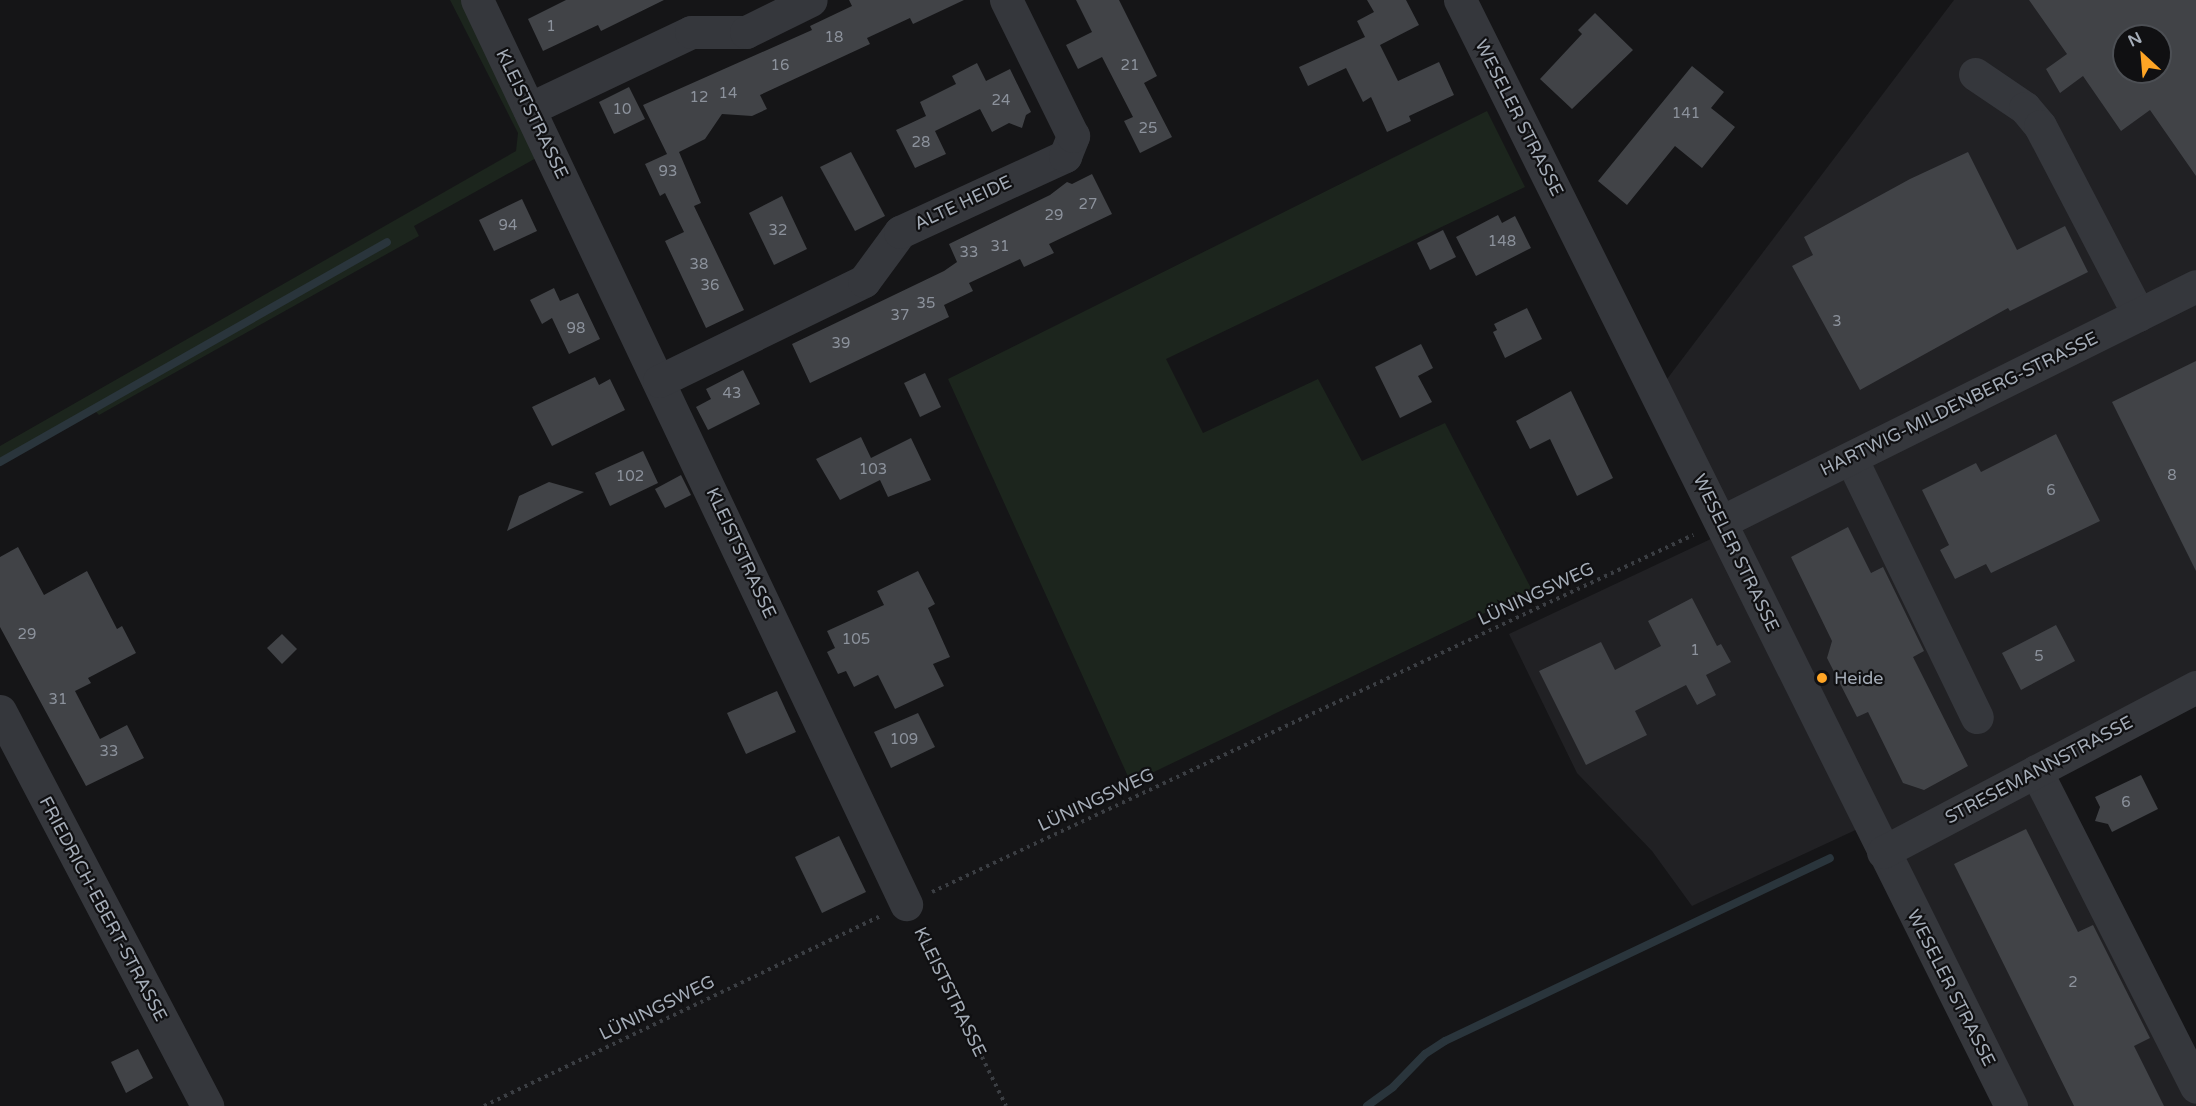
<!DOCTYPE html>
<meta charset="utf-8">
<style>
body{margin:0}
#map{position:relative;width:2196px;height:1106px;overflow:hidden;background:#151517;font-family:"Varela Round",sans-serif}
div>[style]{position:absolute}
[style*='--x']{left:calc(var(--x)*1px);top:calc(var(--y)*1px);width:calc(var(--w)*1px);rotate:calc(var(--a)*1deg)}
.built>*{inset:0;background:#212124}
.green>*{inset:0;background:#1c251d}
.stream>*{height:8px;margin:-4px;padding:0 4px;transform-origin:4px;border-radius:4px;background:#2a353c}
.building>*{inset:0;background:#414347}
.path>*{height:4px;margin-top:-2px;transform-origin:0;background:repeating-linear-gradient(90deg,#3b3e43 0 3px,transparent 0 7.5px)}
.minor>*{height:33px;margin:-16.5px;padding:0 16.5px;transform-origin:16.5px;border-radius:16.5px;background:#35373c}
.dots>*{width:16px;height:16px;translate:-50% -50%;box-sizing:border-box;border:3px solid #101012;border-radius:50%}
span{translate:-50% -50%;white-space:nowrap;text-align:center;line-height:1.15;-webkit-text-stroke:4.5px #101012;paint-order:stroke}
.number-label{font-size:15px;color:#8c929c}
.number-label span{-webkit-text-stroke-width:0}
.street-label{font-size:18px;color:#a5adb8}
.poi-label{font-size:18px;color:#a5adb8}
.left{translate:0 -50%;text-align:left}
.north{position:absolute;left:2112px;top:24px;width:60px;height:60px;box-sizing:border-box;background:#101012;border:2px solid #4c4f54;border-radius:50%;rotate:334deg;font-size:16px;font-weight:700;line-height:24px;text-align:center;color:#a5adb8}
.north::after{content:'';display:block;margin:auto;width:21px;height:27px;background:#ffa525;clip-path:polygon(50% 0,100% 100%,50% 72%,0 100%)}
</style>
<div id="map">
<div class="built">
<div style="clip-path:polygon(evenodd,1954px 0,2196px 0,2196px 699px,2049px 778px,2196px 1072px,2196px 1106px,2027px 1106px,1862px 827px,1692px 906px,1652px 851px,1577px 773px,1509px 634px,1732px 529px,1661px 387px,1954px 0,2124px 36px,2160px 36px,2160px 72px,2124px 72px,2124px 36px)"></div>
</div>
<div class="green">
<div style="clip-path:polygon(450px 0,461px 0,538px 157px,414px 226px,419px 236px,99px 415px,95px 411px,0 463px,0 446px,516px 151px,518px 133px)"></div>
<div style="clip-path:polygon(1487px 111px,1525px 187px,1166px 359px,1203px 433px,1318px 379px,1362px 461px,1445px 423px,1532px 590px,1131px 783px,948px 379px)"></div>
</div>
<div class="stream">
<div style="--x:0;--y:462;--w:445;--a:-29.6"></div>
<div style="--x:1367;--y:1106;--w:32;--a:-36"></div>
<div style="--x:1393;--y:1087;--w:46;--a:-45.9"></div>
<div style="--x:1425;--y:1054;--w:24;--a:-33"></div>
<div style="--x:1445;--y:1041;--w:426;--a:-25.4"></div>
</div>
<div class="building">
<div style="clip-path:polygon(566px 0,664px 0,601px 31px,598px 25px,543px 51px,528px 19px)"></div>
<div style="clip-path:polygon(849px 0,964px 0,913px 24px,910px 18px,867px 38px,870px 44px,760px 95px,767px 109px,752px 116px,722px 114px,705px 139px,679px 152px,701px 203px,694px 206px,744px 310px,706px 328px,665px 241px,684px 232px,665px 193px,660px 196px,645px 164px,667px 154px,643px 105px,812px 30px,810px 26px,852px 6px)"></div>
<div style="clip-path:polygon(1076px 0,1119px 0,1157px 76px,1144px 83px,1172px 137px,1140px 153px,1124px 121px,1133px 117px,1102px 57px,1078px 69px,1066px 45px,1092px 32px)"></div>
<div style="clip-path:polygon(1367px 0,1406px 0,1419px 25px,1380px 45px,1398px 81px,1439px 62px,1454px 95px,1409px 116px,1411px 121px,1387px 132px,1371px 97px,1363px 102px,1346px 68px,1308px 86px,1299px 67px,1365px 37px,1357px 21px,1374px 12px)"></div>
<div style="clip-path:polygon(evenodd,2029px 0,2196px 0,2196px 176px,2150px 110px,2121px 131px,2083px 76px,2060px 93px,2046px 69px,2067px 54px,2029px 0,2124px 36px,2160px 36px,2160px 72px,2124px 72px,2124px 36px)"></div>
<div style="clip-path:polygon(1595px 13px,1633px 50px,1572px 109px,1540px 79px,1582px 34px,1578px 30px)"></div>
<div style="clip-path:polygon(977px 63px,986px 81px,1010px 69px,1031px 112px,1026px 115px,1022px 128px,1009px 123px,992px 132px,980px 109px,935px 131px,946px 154px,915px 168px,896px 130px,926px 116px,920px 102px,956px 84px,952px 76px)"></div>
<div style="clip-path:polygon(1692px 66px,1724px 92px,1711px 108px,1735px 127px,1702px 168px,1675px 146px,1627px 205px,1598px 181px)"></div>
<div style="clip-path:polygon(629px 87px,645px 119px,614px 134px,599px 102px)"></div>
<div style="clip-path:polygon(851px 152px,885px 216px,855px 231px,820px 167px)"></div>
<div style="clip-path:polygon(1968px 152px,2017px 250px,2065px 226px,2088px 272px,2010px 311px,2008px 308px,1860px 390px,1792px 266px,1813px 255px,1804px 237px,1910px 179px)"></div>
<div style="clip-path:polygon(1092px 174px,1112px 214px,1049px 244px,1054px 253px,1024px 267px,1020px 259px,969px 283px,973px 291px,944px 305px,949px 317px,810px 383px,792px 344px,944px 271px,957px 262px,949px 244px,1050px 195px,1067px 182px,1072px 184px)"></div>
<div style="clip-path:polygon(782px 196px,807px 249px,774px 265px,749px 213px)"></div>
<div style="clip-path:polygon(522px 199px,537px 231px,494px 251px,479px 220px)"></div>
<div style="clip-path:polygon(1498px 215px,1502px 223px,1515px 216px,1531px 248px,1476px 276px,1456px 237px)"></div>
<div style="clip-path:polygon(1443px 230px,1456px 257px,1430px 270px,1417px 243px)"></div>
<div style="clip-path:polygon(554px 288px,560px 301px,578px 293px,600px 339px,569px 354px,552px 318px,542px 324px,530px 300px)"></div>
<div style="clip-path:polygon(1527px 308px,1542px 339px,1505px 358px,1493px 332px,1497px 330px,1494px 324px)"></div>
<div style="clip-path:polygon(1421px 344px,1433px 368px,1418px 376px,1432px 402px,1400px 418px,1375px 367px)"></div>
<div style="clip-path:polygon(2196px 361px,2196px 571px,2112px 402px)"></div>
<div style="clip-path:polygon(743px 370px,760px 404px,708px 430px,696px 407px,711px 399px,706px 389px)"></div>
<div style="clip-path:polygon(925px 373px,941px 407px,920px 417px,904px 383px)"></div>
<div style="clip-path:polygon(595px 377px,599px 385px,610px 379px,625px 410px,552px 446px,532px 407px)"></div>
<div style="clip-path:polygon(1571px 391px,1613px 478px,1577px 496px,1550px 439px,1530px 449px,1516px 421px)"></div>
<div style="clip-path:polygon(2056px 434px,2100px 521px,1991px 573px,1986px 564px,1955px 579px,1940px 550px,1949px 545px,1922px 490px,1976px 463px,1981px 472px)"></div>
<div style="clip-path:polygon(861px 437px,871px 458px,911px 438px,931px 480px,888px 497px,880px 480px,840px 500px,816px 459px)"></div>
<div style="clip-path:polygon(643px 451px,658px 483px,610px 506px,595px 473px)"></div>
<div style="clip-path:polygon(681px 475px,691px 495px,665px 508px,655px 489px)"></div>
<div style="clip-path:polygon(549px 482px,584px 492px,507px 531px,519px 496px)"></div>
<div style="clip-path:polygon(1848px 527px,1871px 573px,1883px 567px,1924px 651px,1913px 657px,1968px 766px,1924px 790px,1903px 783px,1868px 712px,1857px 717px,1827px 658px,1832px 641px,1791px 557px)"></div>
<div style="clip-path:polygon(18px 547px,44px 595px,87px 571px,117px 629px,122px 626px,136px 653px,88px 678px,91px 683px,75px 691px,100px 739px,127px 725px,144px 758px,86px 786px,0 627px,0 557px)"></div>
<div style="clip-path:polygon(918px 571px,935px 604px,928px 608px,950px 657px,933px 664px,944px 686px,895px 709px,878px 675px,854px 687px,846px 671px,838px 674px,827px 652px,835px 648px,827px 631px,884px 605px,877px 591px)"></div>
<div style="clip-path:polygon(1692px 598px,1717px 646px,1721px 644px,1731px 662px,1706px 675px,1716px 695px,1697px 705px,1686px 685px,1635px 711px,1647px 735px,1586px 765px,1539px 671px,1601px 642px,1615px 670px,1661px 646px,1648px 621px)"></div>
<div style="clip-path:polygon(2056px 625px,2075px 661px,2021px 690px,2002px 653px)"></div>
<div style="clip-path:polygon(282px 634px,297px 649px,282px 664px,267px 648px)"></div>
<div style="clip-path:polygon(777px 691px,796px 732px,746px 754px,727px 713px)"></div>
<div style="clip-path:polygon(918px 713px,935px 747px,891px 768px,874px 732px)"></div>
<div style="clip-path:polygon(2141px 775px,2158px 809px,2112px 832px,2108px 824px,2095px 821px,2100px 807px,2095px 797px)"></div>
<div style="clip-path:polygon(2026px 829px,2078px 932px,2093px 925px,2150px 1038px,2134px 1046px,2164px 1106px,2074px 1106px,1954px 864px)"></div>
<div style="clip-path:polygon(839px 836px,866px 892px,822px 913px,795px 857px)"></div>
<div style="clip-path:polygon(138px 1049px,153px 1078px,126px 1093px,111px 1062px)"></div>
</div>
<div class="path">
<div style="--x:932;--y:892;--w:841;--a:-25.13"></div>
<div style="--x:919;--y:929;--w:197;--a:63.8"></div>
<div style="--x:484;--y:1106;--w:440;--a:-25.6"></div>
</div>
<div class="minor">
<div style="--x:477;--y:0;--w:1001;--a:64.61"></div>
<div style="--x:1460;--y:0;--w:1236;--a:63.52"></div>
<div style="--x:1975;--y:74;--w:60;--a:34.2"></div>
<div style="--x:2025;--y:108;--w:23;--a:50"></div>
<div style="--x:2040;--y:126;--w:213;--a:62.4"></div>
<div style="--x:529;--y:109;--w:179;--a:-25.4"></div>
<div style="--x:691;--y:32;--w:55;--a:0"></div>
<div style="--x:746;--y:32;--w:72;--a:-26.2"></div>
<div style="--x:659;--y:381;--w:228;--a:-26"></div>
<div style="--x:864;--y:281;--w:61;--a:-53.7"></div>
<div style="--x:900;--y:232;--w:182;--a:-24.7"></div>
<div style="--x:1065;--y:156;--w:22;--a:-68"></div>
<div style="--x:1073;--y:136;--w:152;--a:-116.2"></div>
<div style="--x:1851;--y:458;--w:288;--a:64.1"></div>
<div style="--x:1721;--y:522;--w:530;--a:-26.42"></div>
<div style="--x:0;--y:711;--w:446;--a:62.3"></div>
<div style="--x:2036;--y:771;--w:354;--a:63.1"></div>
<div style="--x:1883;--y:852;--w:354;--a:-27.8"></div>
</div>
<div class="dots">
<div style="left:1822px;top:678px;background:#ffa525"></div>
</div>
<div class="number-label">
<span style="left:551px;top:27px">1</span>
<span style="left:834px;top:38px">18</span>
<span style="left:780px;top:66px">16</span>
<span style="left:1130px;top:66px">21</span>
<span style="left:728px;top:94px">14</span>
<span style="left:699px;top:98px">12</span>
<span style="left:1001px;top:101px">24</span>
<span style="left:622px;top:110px">10</span>
<span style="left:1686px;top:114px">141</span>
<span style="left:1148px;top:129px">25</span>
<span style="left:921px;top:143px">28</span>
<span style="left:668px;top:172px">93</span>
<span style="left:1088px;top:205px">27</span>
<span style="left:1054px;top:216px">29</span>
<span style="left:508px;top:226px">94</span>
<span style="left:778px;top:231px">32</span>
<span style="left:1502px;top:242px">148</span>
<span style="left:1000px;top:247px">31</span>
<span style="left:969px;top:253px">33</span>
<span style="left:699px;top:265px">38</span>
<span style="left:710px;top:286px">36</span>
<span style="left:926px;top:304px">35</span>
<span style="left:900px;top:316px">37</span>
<span style="left:1837px;top:322px">3</span>
<span style="left:576px;top:329px">98</span>
<span style="left:841px;top:344px">39</span>
<span style="left:732px;top:394px">43</span>
<span style="left:873px;top:470px">103</span>
<span style="left:2172px;top:476px">8</span>
<span style="left:630px;top:477px">102</span>
<span style="left:2051px;top:491px">6</span>
<span style="left:27px;top:635px">29</span>
<span style="left:856px;top:640px">105</span>
<span style="left:1695px;top:651px">1</span>
<span style="left:2039px;top:657px">5</span>
<span style="left:58px;top:700px">31</span>
<span style="left:904px;top:740px">109</span>
<span style="left:109px;top:752px">33</span>
<span style="left:2126px;top:803px">6</span>
<span style="left:2073px;top:983px">2</span>
</div>
<div class="street-label">
<span style="left:532px;top:114px;rotate:64deg">KLEISTSTRASSE</span>
<span style="left:1519px;top:118px;rotate:63deg">WESELER STRASSE</span>
<span style="left:963px;top:203px;rotate:-25deg">ALTE HEIDE</span>
<span style="left:1959px;top:404px;rotate:-26deg">HARTWIG-MILDENBERG-STRASSE</span>
<span style="left:741px;top:553px;rotate:65deg">KLEISTSTRASSE</span>
<span style="left:1736px;top:553px;rotate:64deg">WESELER STRASSE</span>
<span style="left:1536px;top:594px;rotate:-25deg">LÜNINGSWEG</span>
<span style="left:2039px;top:770px;rotate:-28deg">STRESEMANNSTRASSE</span>
<span style="left:1096px;top:800px;rotate:-25deg">LÜNINGSWEG</span>
<span style="left:103px;top:909px;rotate:62deg">FRIEDRICH-EBERT-STRASSE</span>
<span style="left:1951px;top:988px;rotate:63deg">WESELER STRASSE</span>
<span style="left:950px;top:992px;rotate:64deg">KLEISTSTRASSE</span>
<span style="left:657px;top:1008px;rotate:-26deg">LÜNINGSWEG</span>
</div>
<div class="poi-label">
<span class="left" style="left:1834px;top:678px">Heide</span>
</div>
<div class="north">N</div>
</div>
